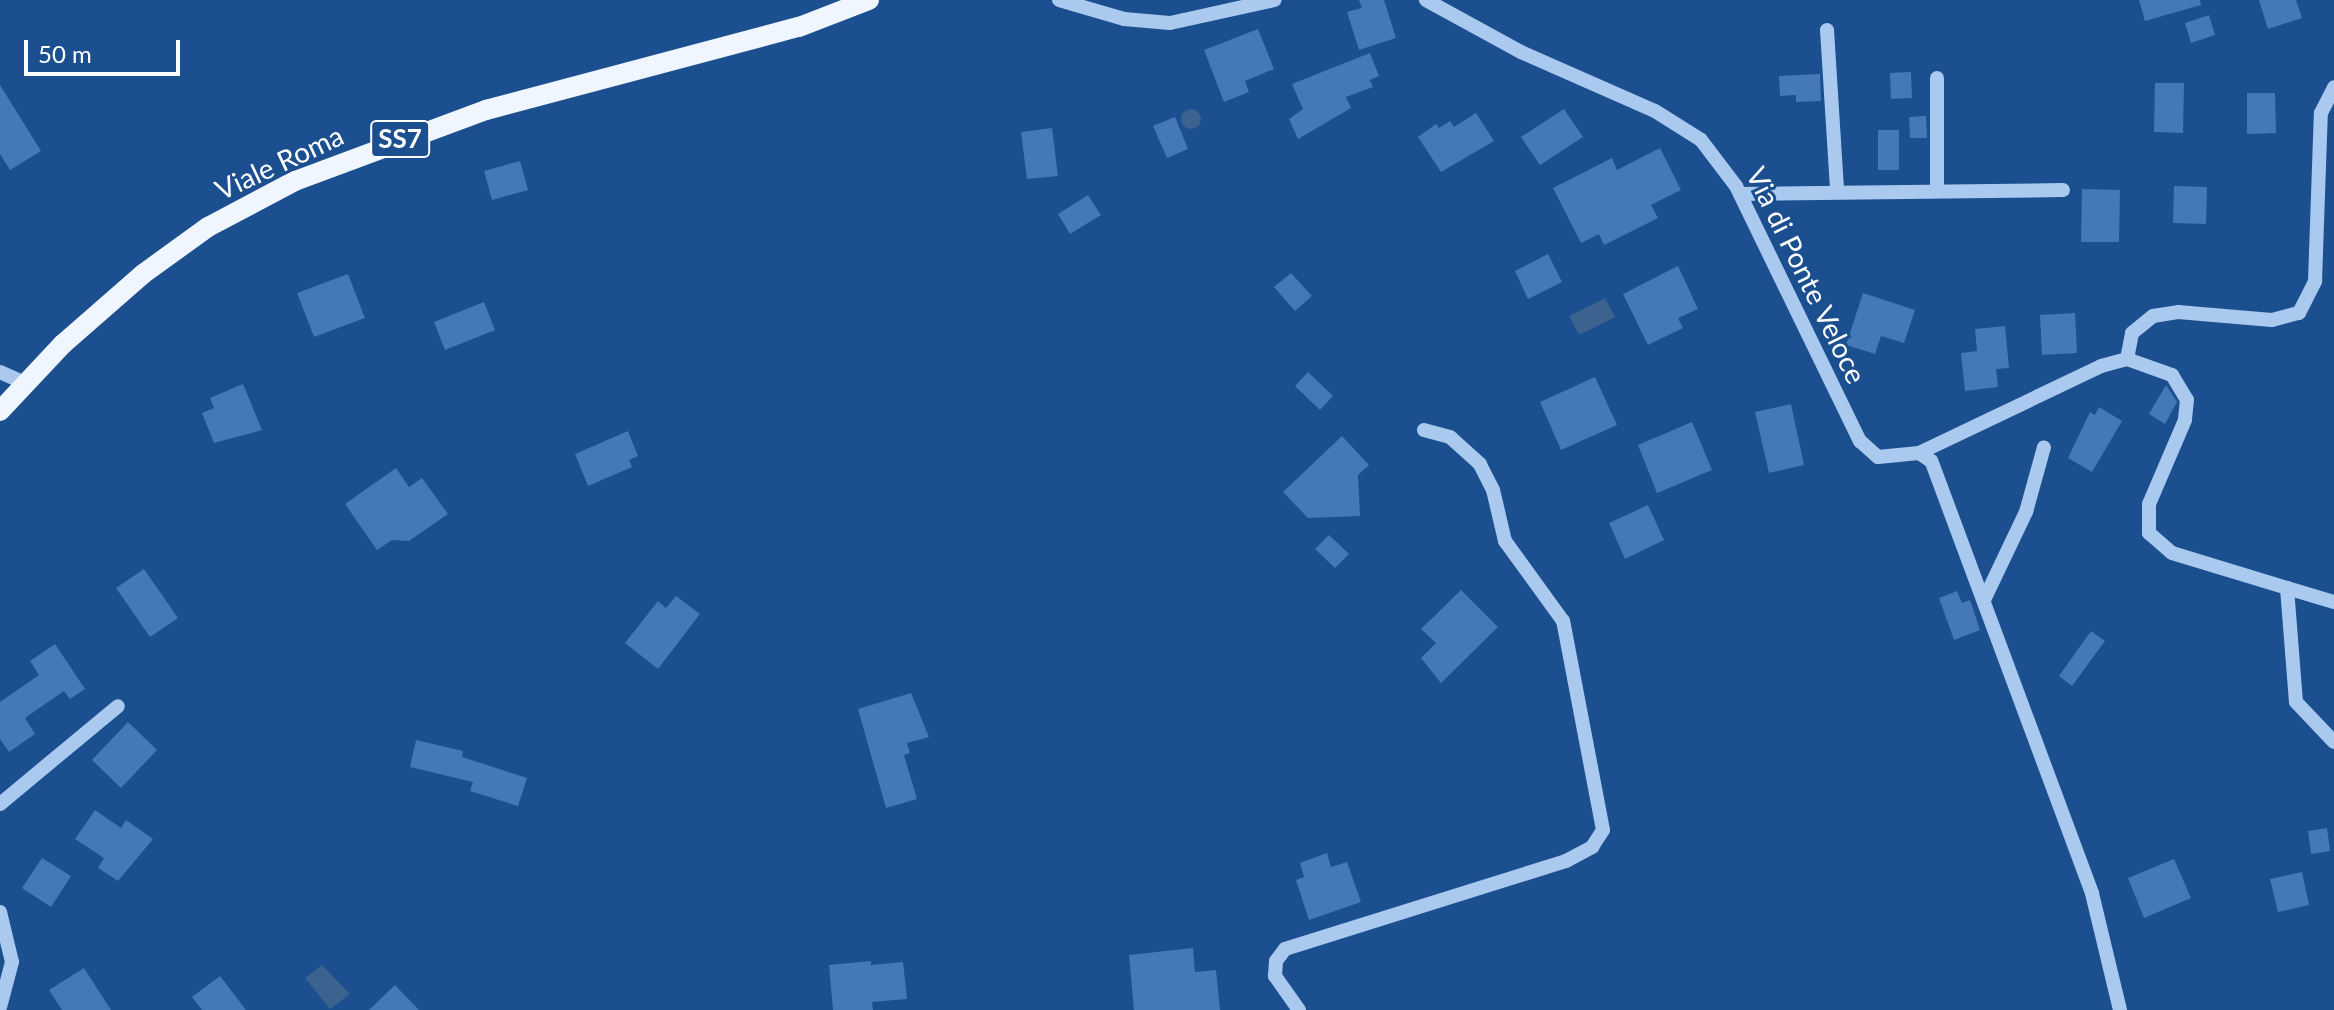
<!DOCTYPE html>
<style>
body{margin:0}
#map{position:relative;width:2334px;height:1010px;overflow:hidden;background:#1b4f8f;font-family:Lato,sans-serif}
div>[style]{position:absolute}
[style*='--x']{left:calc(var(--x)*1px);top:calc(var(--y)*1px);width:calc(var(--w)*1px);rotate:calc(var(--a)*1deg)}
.water>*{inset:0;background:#3c6290}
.round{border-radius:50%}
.building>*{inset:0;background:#4478b7}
.minor>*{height:14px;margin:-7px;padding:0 7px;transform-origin:7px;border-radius:7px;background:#a9c9ee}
.major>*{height:20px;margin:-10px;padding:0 10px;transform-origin:10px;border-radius:10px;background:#f0f6ff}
span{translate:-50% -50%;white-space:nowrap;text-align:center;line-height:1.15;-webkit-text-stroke:6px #1b4f8f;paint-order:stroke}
.shield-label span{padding:2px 6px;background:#1b4f8f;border:2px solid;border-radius:6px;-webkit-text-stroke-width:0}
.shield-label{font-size:26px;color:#fff;font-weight:700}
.street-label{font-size:28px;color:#fff}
.scale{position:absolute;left:24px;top:40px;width:156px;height:36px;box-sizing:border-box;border:4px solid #fff;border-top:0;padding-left:10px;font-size:24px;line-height:28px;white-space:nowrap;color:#fff;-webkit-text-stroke:6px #1b4f8f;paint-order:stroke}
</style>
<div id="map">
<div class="water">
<div class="round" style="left:1181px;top:109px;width:20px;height:20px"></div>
<div style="clip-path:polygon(1605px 298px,1615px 317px,1579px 335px,1569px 316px)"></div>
<div style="clip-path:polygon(322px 965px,350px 994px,330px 1009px,305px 978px)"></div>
</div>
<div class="building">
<div style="clip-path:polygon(1359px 0,1384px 0,1396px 38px,1359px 50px,1347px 12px,1362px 8px)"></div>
<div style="clip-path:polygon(2139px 0,2200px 0,2201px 5px,2145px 21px)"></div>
<div style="clip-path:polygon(2259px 0,2296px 0,2302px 18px,2268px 29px)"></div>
<div style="clip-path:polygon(2209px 15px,2215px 35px,2191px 43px,2185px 23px)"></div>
<div style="clip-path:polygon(1258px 29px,1274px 69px,1245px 81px,1249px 92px,1224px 102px,1204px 50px)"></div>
<div style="clip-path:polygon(1370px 53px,1379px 76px,1370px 80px,1373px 87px,1346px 97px,1351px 108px,1298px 139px,1289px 119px,1303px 109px,1292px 84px)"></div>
<div style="clip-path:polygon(1911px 72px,1912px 98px,1891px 99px,1890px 73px)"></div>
<div style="clip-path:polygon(1820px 74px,1821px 101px,1796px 102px,1796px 95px,1780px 96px,1779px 76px)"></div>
<div style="clip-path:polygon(2155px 83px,2184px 83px,2183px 133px,2154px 132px)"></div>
<div style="clip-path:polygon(0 85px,41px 151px,10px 170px,0 154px)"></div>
<div style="clip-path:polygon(2247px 93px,2275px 93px,2276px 133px,2247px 134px)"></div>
<div style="clip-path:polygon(1564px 109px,1583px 137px,1540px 165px,1521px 137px)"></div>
<div style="clip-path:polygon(1476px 113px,1494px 141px,1441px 172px,1418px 137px,1436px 124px,1439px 128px,1450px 121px,1454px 127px)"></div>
<div style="clip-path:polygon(1926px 116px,1927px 138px,1910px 138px,1909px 117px)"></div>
<div style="clip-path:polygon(1175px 117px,1188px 149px,1167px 158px,1153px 126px)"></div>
<div style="clip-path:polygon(1052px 128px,1058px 176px,1027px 179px,1021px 132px)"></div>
<div style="clip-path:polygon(1878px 130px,1899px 130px,1899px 170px,1878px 170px)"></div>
<div style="clip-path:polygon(1660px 148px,1681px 190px,1651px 205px,1658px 218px,1604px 245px,1599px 234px,1581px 243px,1553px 188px,1612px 158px,1617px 170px)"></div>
<div style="clip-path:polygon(520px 161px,528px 190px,492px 200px,484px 171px)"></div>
<div style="clip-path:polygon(2174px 186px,2207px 187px,2206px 224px,2173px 223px)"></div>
<div style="clip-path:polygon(2082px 189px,2120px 190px,2119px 242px,2081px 242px)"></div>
<div style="clip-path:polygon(1088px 195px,1101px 215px,1070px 234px,1058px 214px)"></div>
<div style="clip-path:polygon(1548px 254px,1562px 282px,1528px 299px,1515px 271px)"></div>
<div style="clip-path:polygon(1678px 266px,1698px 309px,1678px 318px,1683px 328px,1648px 345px,1623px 294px)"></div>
<div style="clip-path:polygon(1291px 273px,1312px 296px,1295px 311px,1274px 287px)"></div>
<div style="clip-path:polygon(348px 274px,365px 318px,314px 337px,297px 293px)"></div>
<div style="clip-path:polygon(1863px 293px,1915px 310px,1904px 343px,1881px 336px,1875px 354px,1846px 345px)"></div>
<div style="clip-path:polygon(484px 302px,495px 330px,445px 350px,434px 322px)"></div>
<div style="clip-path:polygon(2075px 313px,2077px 353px,2042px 355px,2040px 315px)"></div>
<div style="clip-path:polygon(2005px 326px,2009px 368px,1996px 369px,1998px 387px,1965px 391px,1961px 353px,1977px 351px,1975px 329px)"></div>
<div style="clip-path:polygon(1308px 372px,1333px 396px,1320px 410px,1295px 386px)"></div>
<div style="clip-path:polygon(1595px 377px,1617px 425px,1561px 450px,1540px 402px)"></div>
<div style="clip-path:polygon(243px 384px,262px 430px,214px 443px,202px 413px,214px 408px,210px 398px)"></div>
<div style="clip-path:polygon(2166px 385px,2177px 402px,2165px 424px,2149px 414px)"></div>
<div style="clip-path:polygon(1791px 404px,1804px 465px,1769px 473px,1755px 412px)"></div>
<div style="clip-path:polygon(2099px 407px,2122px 421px,2092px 472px,2068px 458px,2090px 412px,2095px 415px)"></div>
<div style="clip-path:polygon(1692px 422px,1712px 470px,1657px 493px,1638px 445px)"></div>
<div style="clip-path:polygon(628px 431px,638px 456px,629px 460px,632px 467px,588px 486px,575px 454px)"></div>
<div style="clip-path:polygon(1342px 436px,1369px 465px,1358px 475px,1360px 516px,1308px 518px,1283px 492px)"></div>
<div style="clip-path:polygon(396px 468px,409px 487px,422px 478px,448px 514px,409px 541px,392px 540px,377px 550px,345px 504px)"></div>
<div style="clip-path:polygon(1648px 505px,1664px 540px,1625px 559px,1609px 523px)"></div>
<div style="clip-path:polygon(1329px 535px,1349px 554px,1335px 568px,1315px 549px)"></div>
<div style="clip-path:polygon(144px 569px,178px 618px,150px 637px,116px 588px)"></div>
<div style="clip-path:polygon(1461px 590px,1498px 627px,1441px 683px,1421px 658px,1436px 643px,1421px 629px)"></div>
<div style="clip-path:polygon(1957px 591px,1962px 603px,1970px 600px,1980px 630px,1954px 640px,1939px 598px)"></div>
<div style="clip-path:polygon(676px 596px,700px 614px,658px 669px,625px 643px,658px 601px,666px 608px)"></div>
<div style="clip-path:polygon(2091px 631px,2105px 641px,2072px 686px,2059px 676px)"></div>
<div style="clip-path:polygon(55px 644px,85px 689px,70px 699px,64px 691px,25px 718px,35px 734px,9px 752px,0 739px,0 702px,39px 675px,30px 661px)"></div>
<div style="clip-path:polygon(911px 693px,929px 737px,907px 743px,910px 753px,904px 755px,917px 799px,886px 808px,858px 709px)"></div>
<div style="clip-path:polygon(128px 722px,157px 750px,121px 788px,92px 760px)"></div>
<div style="clip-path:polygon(416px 740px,463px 751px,462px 757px,527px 778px,518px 806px,470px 791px,473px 782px,410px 767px)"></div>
<div style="clip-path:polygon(95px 810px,121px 828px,126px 820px,153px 839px,118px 881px,98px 868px,104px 858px,75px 839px)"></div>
<div style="clip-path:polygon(2327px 828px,2330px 851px,2311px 854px,2308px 831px)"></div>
<div style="clip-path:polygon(1327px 853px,1331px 867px,1347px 862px,1361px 902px,1309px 920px,1296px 880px,1304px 877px,1300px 863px)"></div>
<div style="clip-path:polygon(42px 858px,71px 876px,51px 907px,22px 888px)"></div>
<div style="clip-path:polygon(2174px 859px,2191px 898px,2144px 918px,2128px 878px)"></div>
<div style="clip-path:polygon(2302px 872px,2309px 905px,2278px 912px,2270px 879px)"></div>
<div style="clip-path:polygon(1193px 948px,1195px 972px,1216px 970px,1220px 1010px,1134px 1010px,1129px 955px)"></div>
<div style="clip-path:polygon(871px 961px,871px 965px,903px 962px,907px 999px,872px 1002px,873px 1010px,833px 1010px,829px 965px)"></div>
<div style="clip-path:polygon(84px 968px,111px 1010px,62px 1010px,49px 990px)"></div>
<div style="clip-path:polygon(220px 976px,246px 1010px,202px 1010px,192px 997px)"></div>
<div style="clip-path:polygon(395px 985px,419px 1010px,369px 1010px)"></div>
</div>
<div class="minor">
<div style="--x:1059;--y:0;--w:68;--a:16.3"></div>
<div style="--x:1124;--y:19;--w:46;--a:5"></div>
<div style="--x:1170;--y:23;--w:107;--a:-12.4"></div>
<div style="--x:1426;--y:0;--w:108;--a:28.7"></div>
<div style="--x:1521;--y:52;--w:146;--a:23.8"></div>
<div style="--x:1655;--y:111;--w:54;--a:32.2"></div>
<div style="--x:1701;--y:140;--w:58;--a:52.7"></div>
<div style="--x:1736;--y:186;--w:284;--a:64.1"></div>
<div style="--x:1860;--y:441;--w:24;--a:42"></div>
<div style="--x:1878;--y:457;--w:41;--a:-5.6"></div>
<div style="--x:1827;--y:30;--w:160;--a:86.4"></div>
<div style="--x:1937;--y:78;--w:110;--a:90"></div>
<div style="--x:1740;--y:194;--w:323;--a:-0.7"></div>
<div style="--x:2127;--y:359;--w:48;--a:19.6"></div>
<div style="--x:2172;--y:375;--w:29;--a:59"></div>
<div style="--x:2187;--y:400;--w:20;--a:96"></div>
<div style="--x:2185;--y:420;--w:91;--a:113.2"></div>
<div style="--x:2149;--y:504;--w:29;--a:90"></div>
<div style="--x:2149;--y:533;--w:30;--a:41"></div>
<div style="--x:2172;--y:553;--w:120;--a:16.9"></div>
<div style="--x:2287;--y:588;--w:114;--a:85.5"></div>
<div style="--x:2296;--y:702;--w:55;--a:46.5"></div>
<div style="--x:0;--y:372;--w:27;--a:24"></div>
<div style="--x:2287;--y:588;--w:49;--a:16.6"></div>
<div style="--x:1984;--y:600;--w:98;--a:-64.5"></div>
<div style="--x:2026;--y:512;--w:67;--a:-74.5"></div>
<div style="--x:0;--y:804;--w:153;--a:-39.7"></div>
<div style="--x:0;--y:912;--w:51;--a:76.5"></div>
<div style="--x:12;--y:962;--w:47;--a:104.9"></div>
<div style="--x:1299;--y:1010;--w:42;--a:-125.2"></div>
<div style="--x:1275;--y:976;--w:15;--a:-86"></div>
<div style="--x:1276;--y:961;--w:15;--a:-53"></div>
<div style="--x:1285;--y:949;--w:294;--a:-17.4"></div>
<div style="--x:1566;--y:861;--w:30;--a:-28"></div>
<div style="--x:1592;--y:847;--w:20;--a:-57"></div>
<div style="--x:1603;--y:830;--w:213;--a:-100.8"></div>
<div style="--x:1563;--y:621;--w:99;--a:-125.9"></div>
<div style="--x:1505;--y:541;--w:52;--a:-103.2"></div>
<div style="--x:1493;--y:490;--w:29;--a:-117"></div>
<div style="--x:1480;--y:464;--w:40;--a:-138"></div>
<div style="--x:1450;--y:437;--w:27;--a:-165"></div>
<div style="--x:2120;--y:1010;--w:120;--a:-103.5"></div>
<div style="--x:2092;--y:893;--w:461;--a:-110.4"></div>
<div style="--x:1931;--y:461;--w:14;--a:-146"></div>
<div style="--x:1919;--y:453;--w:202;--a:-25.5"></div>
<div style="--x:2101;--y:366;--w:27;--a:-15"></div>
<div style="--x:2127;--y:359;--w:26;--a:-79"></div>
<div style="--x:2132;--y:333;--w:27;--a:-39"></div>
<div style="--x:2153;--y:316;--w:25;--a:-9"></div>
<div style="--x:2178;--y:312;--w:94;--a:4.9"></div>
<div style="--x:2272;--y:320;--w:28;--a:-15"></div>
<div style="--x:2299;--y:313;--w:36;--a:-63"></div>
<div style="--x:2315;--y:281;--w:168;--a:-88"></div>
<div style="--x:2321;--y:113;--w:29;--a:-63"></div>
</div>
<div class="major">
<div style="--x:0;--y:411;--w:92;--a:-46.8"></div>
<div style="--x:63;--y:344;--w:106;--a:-41.2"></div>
<div style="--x:143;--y:274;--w:80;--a:-35.9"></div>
<div style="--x:208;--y:227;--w:98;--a:-27.9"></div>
<div style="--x:295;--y:181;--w:204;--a:-20.4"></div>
<div style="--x:486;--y:110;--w:324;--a:-14.9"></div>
<div style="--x:799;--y:27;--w:75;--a:-21.1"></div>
</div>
<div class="shield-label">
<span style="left:400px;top:139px">SS7</span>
</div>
<div class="street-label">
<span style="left:279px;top:162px;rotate:-25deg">Viale Roma</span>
<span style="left:1807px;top:275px;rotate:64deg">Via di Ponte Veloce</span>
</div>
<div class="scale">50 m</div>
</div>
